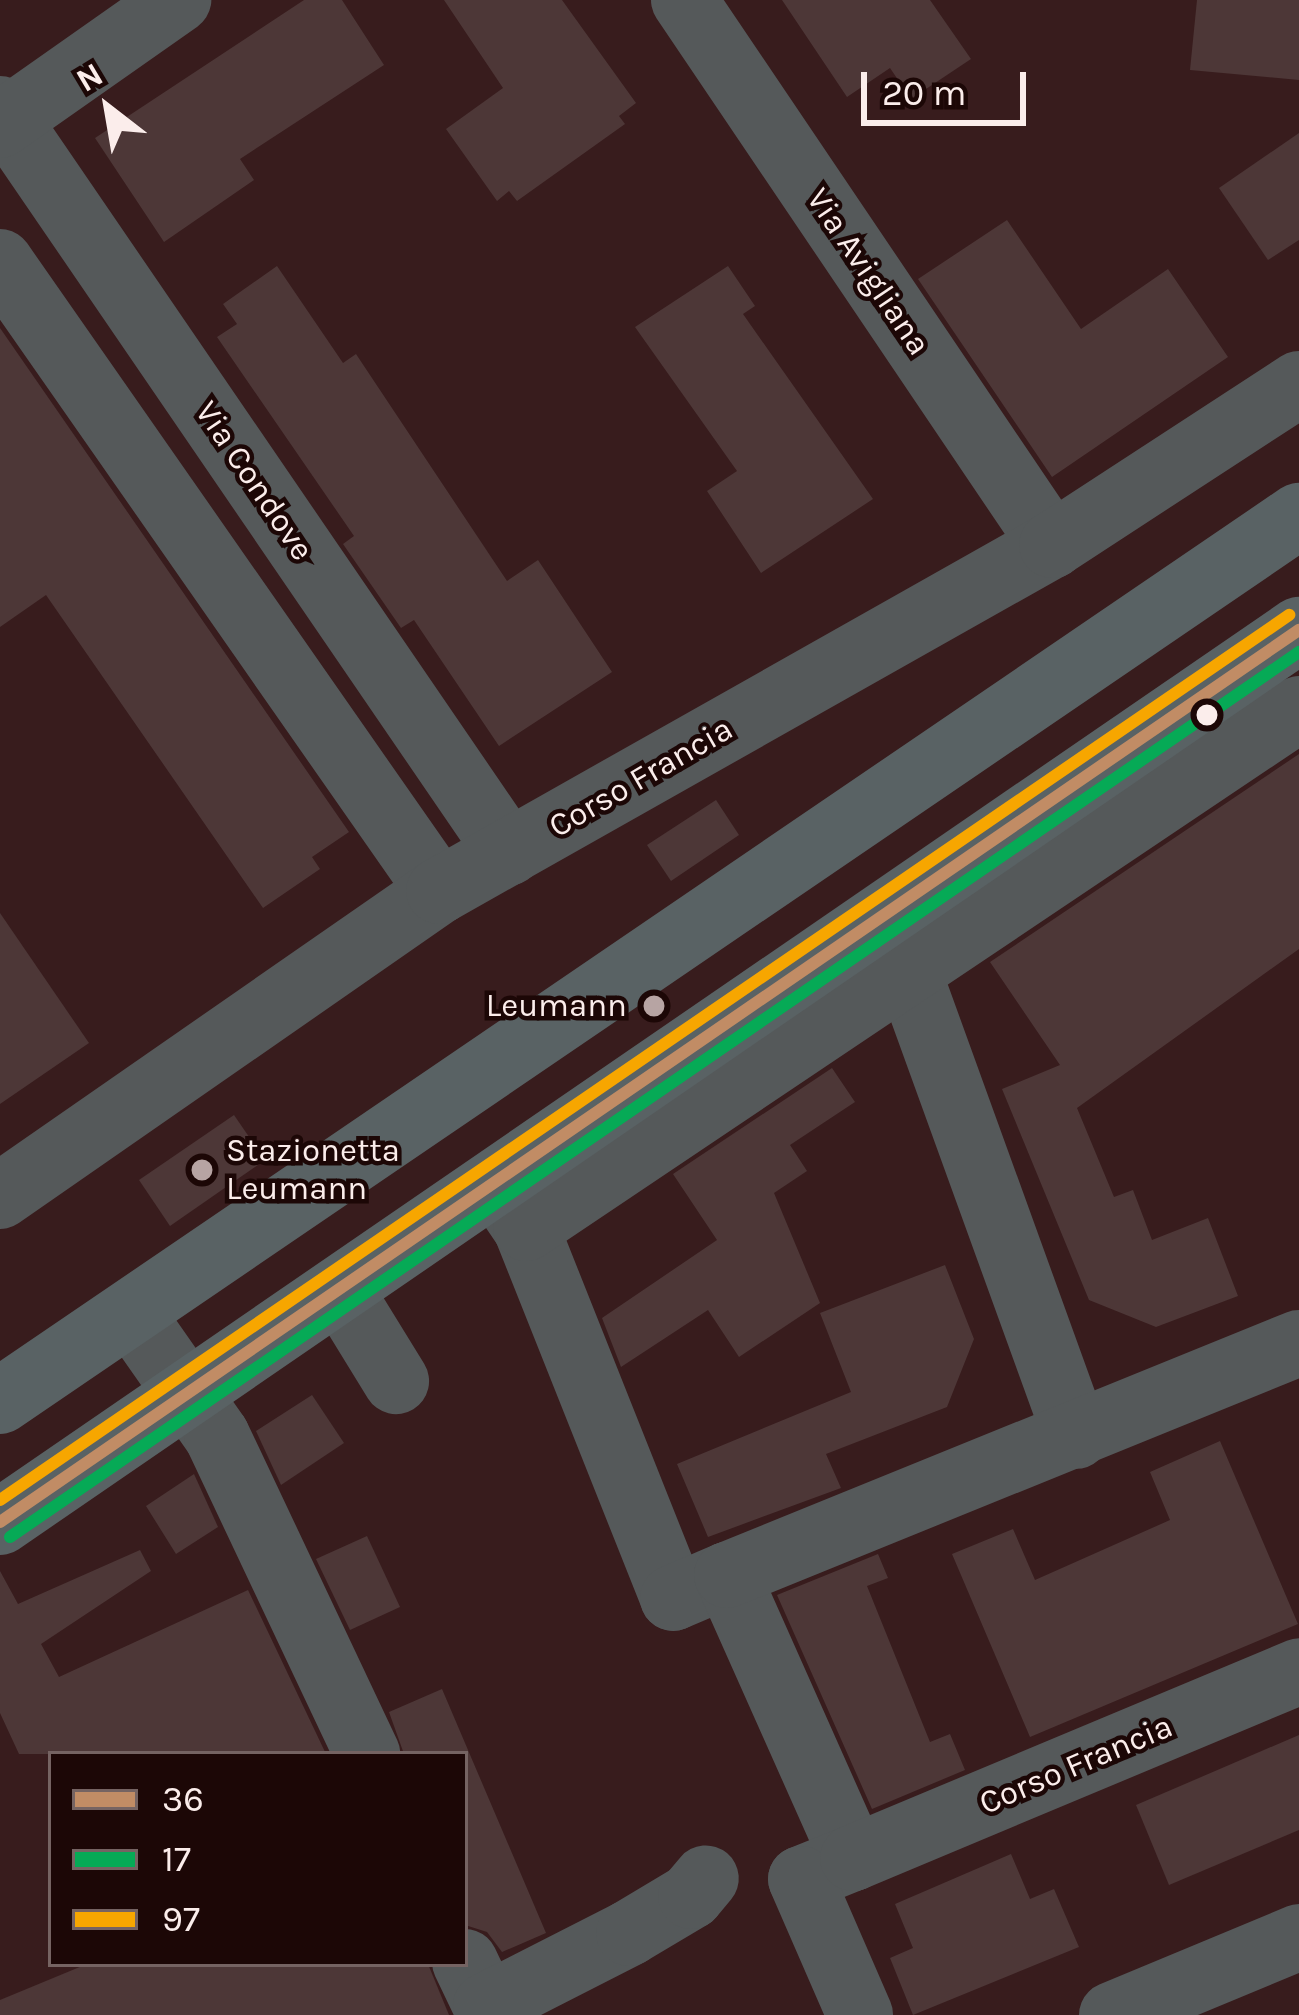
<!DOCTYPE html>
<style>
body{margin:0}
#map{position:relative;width:1299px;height:2015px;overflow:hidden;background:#381c1d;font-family:Karla,sans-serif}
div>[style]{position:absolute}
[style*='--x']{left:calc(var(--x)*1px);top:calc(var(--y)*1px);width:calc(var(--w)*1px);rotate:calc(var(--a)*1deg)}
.building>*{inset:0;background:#4d3737}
.minor>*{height:66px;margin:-33px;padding:0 33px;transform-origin:33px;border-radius:33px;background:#55595a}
.major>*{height:66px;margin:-33px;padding:0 33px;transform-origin:33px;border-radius:33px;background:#596264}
.bus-1>*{height:12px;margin:-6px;padding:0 6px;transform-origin:6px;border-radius:6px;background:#c18c65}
.bus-2>*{height:12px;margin:-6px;padding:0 6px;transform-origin:6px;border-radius:6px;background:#06aa56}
.bus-3>*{height:12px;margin:-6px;padding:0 6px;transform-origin:6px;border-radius:6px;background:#f7a600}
.dots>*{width:33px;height:33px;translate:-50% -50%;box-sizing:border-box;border:6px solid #1c0706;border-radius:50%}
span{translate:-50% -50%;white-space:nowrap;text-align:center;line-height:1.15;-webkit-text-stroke:9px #1c0706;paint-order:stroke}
.street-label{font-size:33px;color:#fbedeb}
.poi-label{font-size:33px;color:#fbedeb}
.right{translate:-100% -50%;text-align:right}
.left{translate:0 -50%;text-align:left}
.legend{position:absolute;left:48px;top:1751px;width:420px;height:216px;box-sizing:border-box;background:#1c0706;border:3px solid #756362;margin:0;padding:15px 21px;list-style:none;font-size:36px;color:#fbedeb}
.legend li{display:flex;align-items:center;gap:24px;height:60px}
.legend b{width:60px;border:3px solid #756362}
.north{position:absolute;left:48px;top:48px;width:120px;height:120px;-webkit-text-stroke:9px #1c0706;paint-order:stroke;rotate:329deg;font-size:33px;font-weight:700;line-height:48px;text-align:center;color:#fbedeb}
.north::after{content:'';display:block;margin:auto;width:42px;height:54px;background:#fbedeb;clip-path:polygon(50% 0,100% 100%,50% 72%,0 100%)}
.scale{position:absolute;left:861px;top:72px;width:165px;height:54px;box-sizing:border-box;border:6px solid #fbedeb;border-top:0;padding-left:15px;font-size:36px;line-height:42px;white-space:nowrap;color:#fbedeb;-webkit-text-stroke:9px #1c0706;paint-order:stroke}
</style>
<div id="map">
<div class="building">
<div style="clip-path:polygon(304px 0,342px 0,384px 65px,240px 159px,254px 180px,164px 242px,95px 138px)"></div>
<div style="clip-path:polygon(444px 0,562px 0,636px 103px,619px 116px,625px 124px,517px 201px,509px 191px,497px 201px,446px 129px,503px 88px)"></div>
<div style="clip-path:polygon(782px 0,930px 0,971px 59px,911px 99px,890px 68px,847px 97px)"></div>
<div style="clip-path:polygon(1197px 0,1299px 0,1299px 80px,1190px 70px)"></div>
<div style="clip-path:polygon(1299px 133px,1299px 240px,1268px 260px,1219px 188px)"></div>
<div style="clip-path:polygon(1007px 220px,1081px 329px,1168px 269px,1228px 357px,1052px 477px,918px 279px)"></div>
<div style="clip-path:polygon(277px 266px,343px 363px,356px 354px,507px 581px,538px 560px,612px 672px,499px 746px,414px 620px,401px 628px,343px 544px,354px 536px,217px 337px,237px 324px,223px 304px)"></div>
<div style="clip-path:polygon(728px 266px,755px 306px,743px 314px,873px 499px,761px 573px,707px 491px,737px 471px,635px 327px)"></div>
<div style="clip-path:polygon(0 328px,349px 832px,312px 857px,320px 869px,263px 908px,46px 595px,0 627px)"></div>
<div style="clip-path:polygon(1299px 754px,1299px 949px,1077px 1108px,1114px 1197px,1133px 1190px,1152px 1240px,1208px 1218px,1238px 1296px,1156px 1327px,1089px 1300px,1002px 1089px,1060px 1065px,990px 962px)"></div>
<div style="clip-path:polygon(716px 800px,739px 835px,671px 881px,647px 845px)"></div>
<div style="clip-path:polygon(0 913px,89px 1043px,0 1104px)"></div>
<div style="clip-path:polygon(832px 1068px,855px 1102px,790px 1145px,807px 1171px,774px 1193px,820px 1303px,739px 1357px,708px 1310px,621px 1367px,602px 1318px,717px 1240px,673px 1174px)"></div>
<div style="clip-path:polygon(234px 1115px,265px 1160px,170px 1226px,139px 1180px)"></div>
<div style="clip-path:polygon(945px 1265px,974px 1339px,947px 1407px,826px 1454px,841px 1488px,708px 1537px,677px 1464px,851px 1392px,820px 1313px)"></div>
<div style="clip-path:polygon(312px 1395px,344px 1443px,281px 1485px,256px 1431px)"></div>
<div style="clip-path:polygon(1220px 1441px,1298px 1624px,1030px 1737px,952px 1554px,1013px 1529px,1035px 1580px,1170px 1520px,1150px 1472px)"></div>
<div style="clip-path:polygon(194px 1474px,218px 1527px,176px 1554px,146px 1506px)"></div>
<div style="clip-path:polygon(367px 1536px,400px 1607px,350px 1630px,316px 1559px)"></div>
<div style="clip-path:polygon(140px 1550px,151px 1571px,41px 1644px,59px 1677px,248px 1590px,326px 1754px,19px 1754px,0 1713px,0 1571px,18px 1604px)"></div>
<div style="clip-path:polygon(878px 1554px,888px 1578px,867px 1586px,930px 1742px,950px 1734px,965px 1770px,872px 1809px,777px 1595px)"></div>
<div style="clip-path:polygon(442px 1689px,546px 1933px,502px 1952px,487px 1932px,465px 1925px,465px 1754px,404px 1754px,389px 1712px)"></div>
<div style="clip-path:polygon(1299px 1735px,1299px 1830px,1169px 1885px,1136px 1805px)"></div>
<div style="clip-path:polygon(1011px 1854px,1030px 1899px,1054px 1889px,1079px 1947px,913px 2015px,890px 1958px,913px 1948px,895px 1904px)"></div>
<div style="clip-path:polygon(87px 1964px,428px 1964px,449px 2015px,0 2015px,0 2000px)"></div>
</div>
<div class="minor">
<div style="--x:684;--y:0;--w:658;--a:55.97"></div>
<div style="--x:0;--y:109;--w:901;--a:55.62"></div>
<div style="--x:0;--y:125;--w:218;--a:-35.1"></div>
<div style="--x:0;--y:262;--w:767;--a:55.09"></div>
<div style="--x:910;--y:977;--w:488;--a:70.1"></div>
<div style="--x:496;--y:1184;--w:53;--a:55.7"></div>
<div style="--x:526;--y:1228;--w:398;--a:68.3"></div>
<div style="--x:673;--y:1598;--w:59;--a:-23.1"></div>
<div style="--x:727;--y:1575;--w:310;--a:66"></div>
<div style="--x:853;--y:1858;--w:56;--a:158"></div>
<div style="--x:801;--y:1879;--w:148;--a:66.5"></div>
<div style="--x:0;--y:1196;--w:535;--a:-34.79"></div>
<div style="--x:439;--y:891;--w:704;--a:-29.44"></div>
<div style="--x:1052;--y:545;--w:295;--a:-33.1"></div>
<div style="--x:526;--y:1228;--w:931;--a:-33.88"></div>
<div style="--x:340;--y:1290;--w:107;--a:58.4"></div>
<div style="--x:133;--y:1316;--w:146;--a:55"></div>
<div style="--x:217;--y:1436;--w:352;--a:64.7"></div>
<div style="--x:727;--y:1575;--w:617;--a:-22.08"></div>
<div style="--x:853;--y:1858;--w:484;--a:-22.7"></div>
<div style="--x:465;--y:1962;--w:49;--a:64.5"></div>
<div style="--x:486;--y:2006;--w:161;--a:-27"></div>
<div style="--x:629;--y:1933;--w:72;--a:-30.8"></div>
<div style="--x:691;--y:1896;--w:23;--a:-50"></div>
<div style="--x:1112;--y:2015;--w:203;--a:-22.6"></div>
</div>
<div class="major">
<div style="--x:0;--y:1401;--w:1572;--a:-34.27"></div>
<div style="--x:0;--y:1522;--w:1576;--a:-34.48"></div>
</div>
<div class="bus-1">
<div style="--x:0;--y:1522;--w:1576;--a:-34.48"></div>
</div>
<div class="bus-2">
<div style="--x:10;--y:1537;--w:1564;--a:-34.47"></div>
</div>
<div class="bus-3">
<div style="--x:0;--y:1500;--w:1564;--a:-34.47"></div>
</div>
<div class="dots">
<div style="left:1207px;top:715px;background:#fbedeb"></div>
<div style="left:654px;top:1006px;background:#b7a4a3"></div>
<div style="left:202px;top:1170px;background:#b7a4a3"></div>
</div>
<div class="street-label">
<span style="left:868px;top:272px;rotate:56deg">Via Avigliana</span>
<span style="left:254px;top:481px;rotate:56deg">Via Condove</span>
<span style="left:641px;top:778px;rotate:-30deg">Corso Francia</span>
<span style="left:1076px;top:1765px;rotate:-23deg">Corso Francia</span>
</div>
<div class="poi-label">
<span class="right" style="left:627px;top:1006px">Leumann</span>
<span class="left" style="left:226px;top:1170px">Stazionetta<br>Leumann</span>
</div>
<ul class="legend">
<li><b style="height:15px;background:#c18c65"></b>36</li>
<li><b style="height:15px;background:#06aa56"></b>17</li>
<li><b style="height:15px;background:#f7a600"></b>97</li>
</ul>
<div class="north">N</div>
<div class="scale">20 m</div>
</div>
